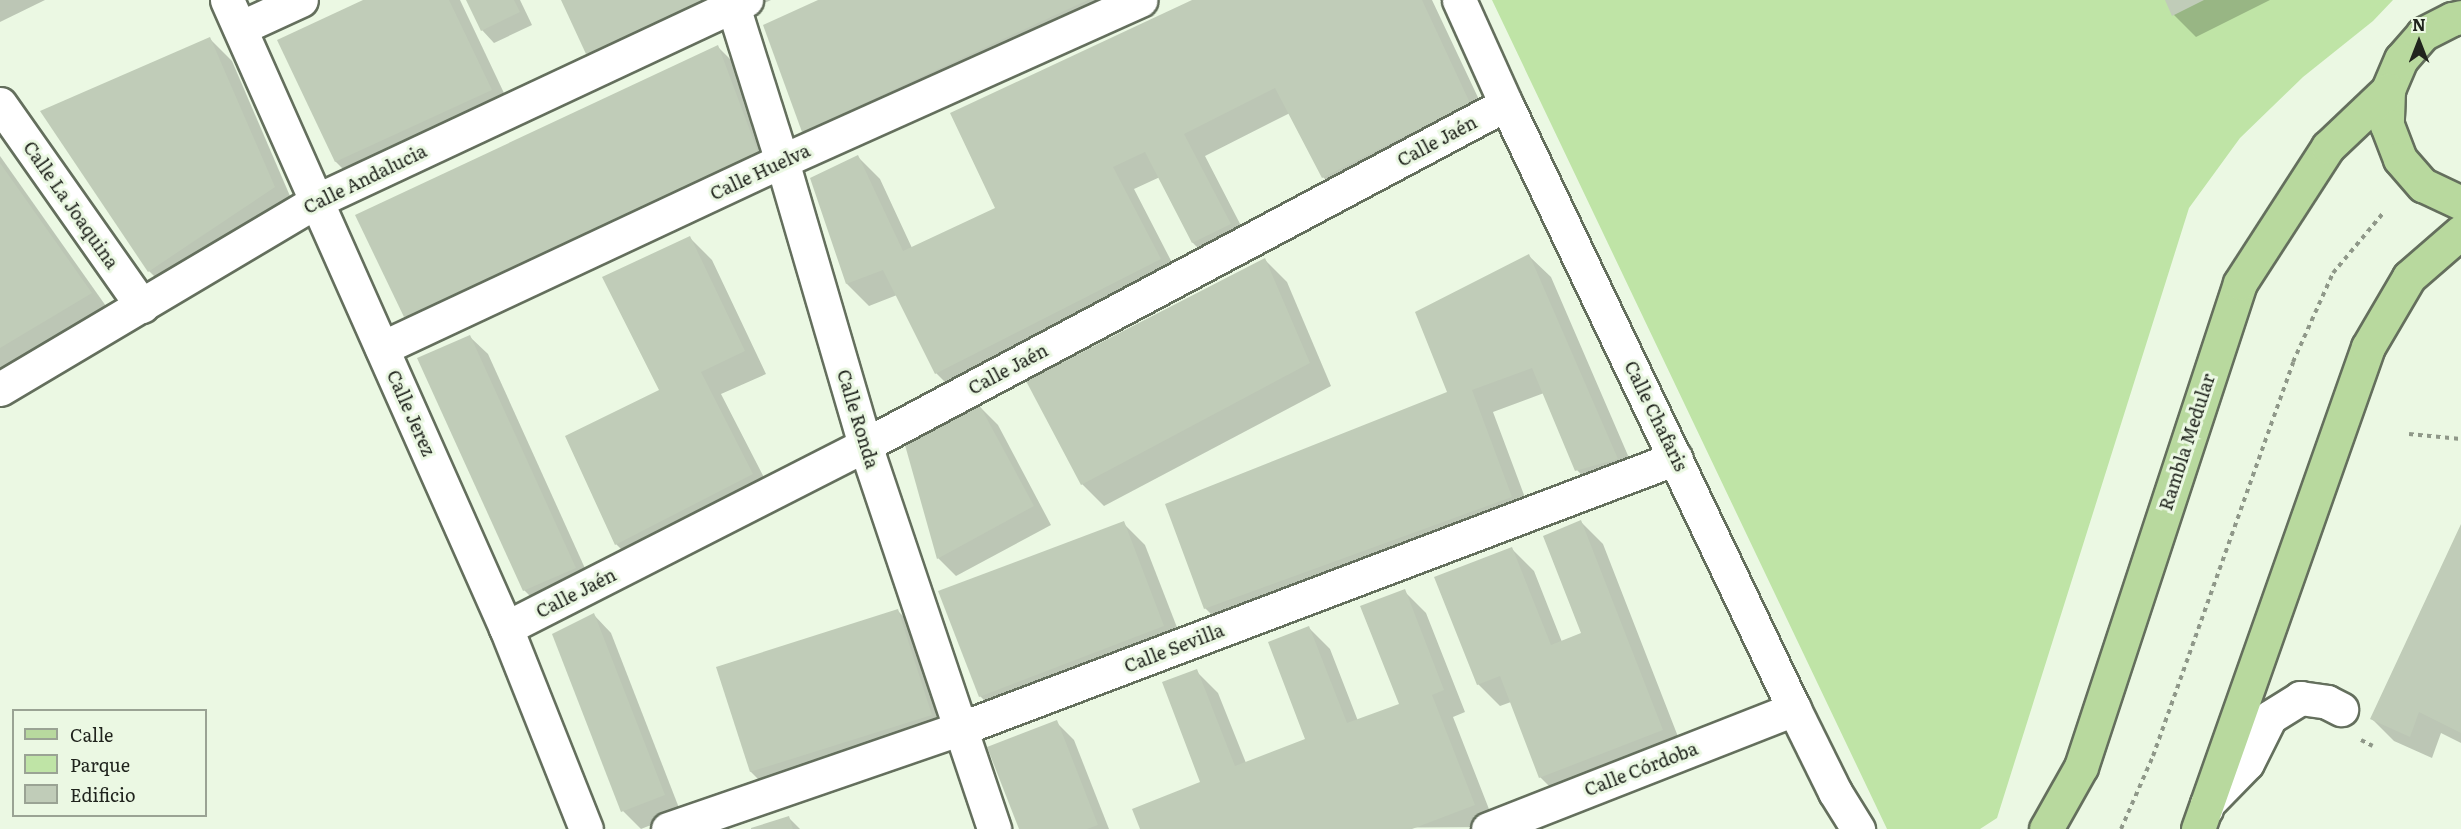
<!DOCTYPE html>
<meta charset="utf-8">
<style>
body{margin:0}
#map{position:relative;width:2461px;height:829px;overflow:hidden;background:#ebf8e3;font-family:Literata,serif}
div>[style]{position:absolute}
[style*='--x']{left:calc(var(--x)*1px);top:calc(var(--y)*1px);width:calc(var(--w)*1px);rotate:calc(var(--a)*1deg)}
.green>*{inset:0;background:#bfe4a6}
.shadow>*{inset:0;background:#0003}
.building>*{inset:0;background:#c0ccb8}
.path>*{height:4px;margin-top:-2px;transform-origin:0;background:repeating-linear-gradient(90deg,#8f9889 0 4.5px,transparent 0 9px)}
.roads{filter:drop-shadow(2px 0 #646f5d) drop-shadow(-2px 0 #646f5d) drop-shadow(0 2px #646f5d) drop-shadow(0 -2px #646f5d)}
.minor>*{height:33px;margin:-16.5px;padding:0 16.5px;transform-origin:16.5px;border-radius:16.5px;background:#fff}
.major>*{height:33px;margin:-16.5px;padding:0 16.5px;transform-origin:16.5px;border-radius:16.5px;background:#b8d99e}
span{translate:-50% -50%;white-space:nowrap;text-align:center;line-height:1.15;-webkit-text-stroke:6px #ebf8e3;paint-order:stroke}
.street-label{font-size:18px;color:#20241d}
.legend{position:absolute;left:12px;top:709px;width:195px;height:108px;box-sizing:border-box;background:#ebf8e3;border:2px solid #9aa394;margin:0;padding:8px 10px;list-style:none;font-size:18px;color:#20241d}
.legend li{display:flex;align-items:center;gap:12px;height:30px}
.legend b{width:30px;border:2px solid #9aa394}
.north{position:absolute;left:2389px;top:12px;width:60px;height:60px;-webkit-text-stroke:4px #ebf8e3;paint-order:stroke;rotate:0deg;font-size:16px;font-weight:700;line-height:24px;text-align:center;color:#20241d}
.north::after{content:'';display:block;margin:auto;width:21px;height:27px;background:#20241d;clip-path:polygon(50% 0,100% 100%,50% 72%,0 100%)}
</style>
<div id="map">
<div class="green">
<div style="clip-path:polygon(1492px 0,2393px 0,2373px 21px,2303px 77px,2240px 138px,2189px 208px,1997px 818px,1980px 829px,1887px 829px)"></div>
</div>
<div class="shadow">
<div style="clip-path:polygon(0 0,45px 0,0 22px)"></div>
<div style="clip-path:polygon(367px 0,460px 0,513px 112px,358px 184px,336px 162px,279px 41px)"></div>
<div style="clip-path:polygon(468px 0,520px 0,532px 25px,494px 43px,482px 30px)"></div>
<div style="clip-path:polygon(562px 0,771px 0,609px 75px,587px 53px)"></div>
<div style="clip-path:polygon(821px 0,1157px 0,825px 153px,803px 131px)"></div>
<div style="clip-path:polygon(1196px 0,1432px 0,1491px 125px,1345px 200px,1323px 177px,1290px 113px,1205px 156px,1252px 247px,1215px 265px,1193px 243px,1160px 177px,1134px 189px,1182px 282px,958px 395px,936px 373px,897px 295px,869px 306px,847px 284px,858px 157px,880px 179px,912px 248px,997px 209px)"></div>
<div style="clip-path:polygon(2166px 0,2270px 0,2196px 37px,2174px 15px)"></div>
<div style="clip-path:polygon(210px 39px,232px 61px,296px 210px,171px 293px,149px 271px)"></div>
<div style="clip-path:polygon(718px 47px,740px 69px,779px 174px,427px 338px,405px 316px)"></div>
<div style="clip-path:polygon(0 156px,113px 316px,0 383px)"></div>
<div style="clip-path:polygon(690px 238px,712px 260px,766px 374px,721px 394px,774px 497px,638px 566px,616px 544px,661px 390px)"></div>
<div style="clip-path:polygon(1529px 256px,1551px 277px,1639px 481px,1599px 493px,1577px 470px,1544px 393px,1493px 412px,1533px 519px,1227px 630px,1205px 608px,1449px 393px)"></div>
<div style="clip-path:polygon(1265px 260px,1287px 282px,1331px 386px,1104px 506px,1082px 484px)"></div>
<div style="clip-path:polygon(470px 337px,488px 354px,593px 586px,542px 608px,524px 590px)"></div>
<div style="clip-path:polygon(980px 407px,998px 425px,1051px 525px,956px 576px,938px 558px)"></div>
<div style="clip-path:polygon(1581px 522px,1603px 544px,1684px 752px,1562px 799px,1540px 777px,1511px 702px,1500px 706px,1478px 684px,1512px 549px,1534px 571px,1562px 642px,1583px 634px)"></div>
<div style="clip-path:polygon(1123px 523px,1145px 545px,1185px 648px,1002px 718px,980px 696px)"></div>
<div style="clip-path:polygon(2461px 528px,2461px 743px,2441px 733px,2432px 758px,2394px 741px,2372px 719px)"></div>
<div style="clip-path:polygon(1404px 591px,1426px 613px,1465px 712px,1453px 717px,1496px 827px,1141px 829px,1202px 783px,1196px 671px,1218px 693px,1246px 763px,1307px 739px,1308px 627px,1330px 649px,1358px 721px,1400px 705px)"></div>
<div style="clip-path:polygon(898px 611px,920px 633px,953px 737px,773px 794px,751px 772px,718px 667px)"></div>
<div style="clip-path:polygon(594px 615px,611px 633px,681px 813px,641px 829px,623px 811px)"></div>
<div style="clip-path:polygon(1056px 722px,1074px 740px,1109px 829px,1020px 829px)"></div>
<div style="clip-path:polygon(789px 818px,800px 829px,754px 829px)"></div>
</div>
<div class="building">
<div style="clip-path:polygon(363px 0,449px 0,492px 90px,335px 162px,277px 40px)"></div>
<div style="clip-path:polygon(466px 0,514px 0,520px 12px,481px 31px)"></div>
<div style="clip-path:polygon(561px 0,702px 0,586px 54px)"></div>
<div style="clip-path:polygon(818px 0,1088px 0,802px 132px,763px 25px)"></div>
<div style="clip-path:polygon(1192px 0,1422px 0,1470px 103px,1322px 178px,1275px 88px,1184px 134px,1231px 224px,1192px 243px,1145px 152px,1113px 167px,1161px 259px,935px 374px,883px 270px,846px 284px,810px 178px,858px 155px,903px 251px,995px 208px,950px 113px)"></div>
<div style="clip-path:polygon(2165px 0,2204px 0,2172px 16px)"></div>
<div style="clip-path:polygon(210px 37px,275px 187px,148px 272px,40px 111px)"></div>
<div style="clip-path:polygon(718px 45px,758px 152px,404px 317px,355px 215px)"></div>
<div style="clip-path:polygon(0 163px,92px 293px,0 348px)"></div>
<div style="clip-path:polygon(690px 236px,745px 351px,701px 372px,753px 474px,615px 545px,565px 436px,659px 390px,602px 277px)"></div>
<div style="clip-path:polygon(1529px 254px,1618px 459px,1575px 471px,1532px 368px,1472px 390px,1512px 497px,1204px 609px,1165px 504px,1447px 392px,1415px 312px)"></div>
<div style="clip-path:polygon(1265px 258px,1310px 363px,1081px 485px,1026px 381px)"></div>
<div style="clip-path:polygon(470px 335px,576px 568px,523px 591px,417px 358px)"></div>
<div style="clip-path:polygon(980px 406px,1034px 506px,937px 559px,905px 445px)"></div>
<div style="clip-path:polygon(1581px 520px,1663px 730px,1539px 778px,1500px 676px,1477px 685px,1434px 577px,1512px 547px,1551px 645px,1581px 633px,1543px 536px)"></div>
<div style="clip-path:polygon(1124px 521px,1164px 626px,979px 697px,938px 591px)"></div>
<div style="clip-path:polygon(2461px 524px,2461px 733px,2419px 712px,2410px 737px,2370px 719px)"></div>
<div style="clip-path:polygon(1405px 589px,1444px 690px,1432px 695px,1475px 805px,1412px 829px,1140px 829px,1132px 809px,1200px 782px,1162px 682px,1197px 669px,1235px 766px,1305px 739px,1268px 642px,1309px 626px,1347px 723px,1399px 704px,1360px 606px)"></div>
<div style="clip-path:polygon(898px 609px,932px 715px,750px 772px,716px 667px)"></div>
<div style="clip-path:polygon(594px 613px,665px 795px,621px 812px,552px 634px)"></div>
<div style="clip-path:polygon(1057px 720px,1098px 825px,1087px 829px,1019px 829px,987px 747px)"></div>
<div style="clip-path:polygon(789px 816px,793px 829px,751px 829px,751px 828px)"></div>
</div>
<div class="path">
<div style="--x:2409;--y:434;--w:52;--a:5.5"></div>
<div style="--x:2361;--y:740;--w:13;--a:27"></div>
<div style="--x:2121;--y:829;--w:80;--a:-66.3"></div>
<div style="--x:2153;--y:756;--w:418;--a:-70.4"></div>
<div style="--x:2293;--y:362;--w:98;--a:-65.8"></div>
<div style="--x:2333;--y:273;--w:80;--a:-50.1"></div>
</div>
<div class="roads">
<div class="minor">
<div style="--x:227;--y:0;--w:687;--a:66.05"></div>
<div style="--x:506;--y:628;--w:216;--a:68.3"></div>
<div style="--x:1459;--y:0;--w:114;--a:65.7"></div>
<div style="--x:1506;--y:104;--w:670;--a:64.54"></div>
<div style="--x:1794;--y:709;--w:93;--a:63.7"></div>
<div style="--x:1835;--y:792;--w:44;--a:58.1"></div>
<div style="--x:733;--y:6;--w:163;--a:72.5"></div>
<div style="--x:782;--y:161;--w:296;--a:73.7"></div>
<div style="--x:865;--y:445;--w:405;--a:71.4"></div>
<div style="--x:240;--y:28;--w:67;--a:-24.7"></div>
<div style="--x:0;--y:104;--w:247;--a:54.9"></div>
<div style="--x:382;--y:348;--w:442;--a:-25.1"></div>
<div style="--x:782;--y:161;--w:393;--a:-24.2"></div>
<div style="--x:0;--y:389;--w:368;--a:-30.7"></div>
<div style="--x:316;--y:201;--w:475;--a:-25.1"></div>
<div style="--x:506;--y:628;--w:403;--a:-27"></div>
<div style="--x:865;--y:445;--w:726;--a:-28.01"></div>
<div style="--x:2206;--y:809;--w:5;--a:-79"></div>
<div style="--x:2207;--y:804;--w:57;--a:-45.7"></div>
<div style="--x:2247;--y:763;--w:51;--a:-63.4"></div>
<div style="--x:2270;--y:717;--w:36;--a:-32"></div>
<div style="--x:2300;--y:698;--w:27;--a:8"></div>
<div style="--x:2327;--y:702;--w:16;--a:27"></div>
<div style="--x:668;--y:829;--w:311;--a:-19"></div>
<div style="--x:962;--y:728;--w:763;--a:-20.71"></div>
<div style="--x:1488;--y:829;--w:329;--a:-21.4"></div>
</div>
<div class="major">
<div style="--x:2461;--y:17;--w:9;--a:167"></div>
<div style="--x:2452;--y:19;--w:33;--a:153"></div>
<div style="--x:2423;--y:34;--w:33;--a:131"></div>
<div style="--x:2401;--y:59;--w:34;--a:113"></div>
<div style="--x:2388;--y:90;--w:35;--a:92"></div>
<div style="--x:2387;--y:125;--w:36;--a:69"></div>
<div style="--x:2400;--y:159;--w:35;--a:49"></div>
<div style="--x:2423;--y:185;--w:42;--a:25.3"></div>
<div style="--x:2046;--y:829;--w:71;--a:-60.6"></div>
<div style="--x:2081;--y:767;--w:509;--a:-71.81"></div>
<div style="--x:2240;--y:283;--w:162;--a:-57.1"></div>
<div style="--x:2328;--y:147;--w:83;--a:-43.5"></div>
<div style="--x:2198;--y:829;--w:511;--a:-70.57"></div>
<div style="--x:2368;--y:347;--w:81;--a:-59.6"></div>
<div style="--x:2409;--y:277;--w:69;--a:-40.9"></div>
</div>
</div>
<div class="street-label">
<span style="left:1437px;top:141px;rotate:-28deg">Calle Jaén</span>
<span style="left:760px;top:172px;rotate:-25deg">Calle Huelva</span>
<span style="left:365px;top:179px;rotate:-26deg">Calle Andalucia</span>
<span style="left:71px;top:205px;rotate:55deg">Calle La Joaquina</span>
<span style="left:1008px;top:369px;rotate:-28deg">Calle Jaén</span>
<span style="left:411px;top:413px;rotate:66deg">Calle Jerez</span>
<span style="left:1656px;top:416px;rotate:64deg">Calle Chafaris</span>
<span style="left:858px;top:419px;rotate:73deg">Calle Ronda</span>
<span style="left:2187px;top:442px;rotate:-72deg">Rambla Medular</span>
<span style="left:576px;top:593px;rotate:-27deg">Calle Jaén</span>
<span style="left:1174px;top:648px;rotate:-21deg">Calle Sevilla</span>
<span style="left:1641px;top:769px;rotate:-21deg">Calle Córdoba</span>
</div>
<ul class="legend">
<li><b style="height:8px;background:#b8d99e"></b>Calle</li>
<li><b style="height:16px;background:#bfe4a6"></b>Parque</li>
<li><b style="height:16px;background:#c0ccb8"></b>Edificio</li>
</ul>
<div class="north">N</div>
</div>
